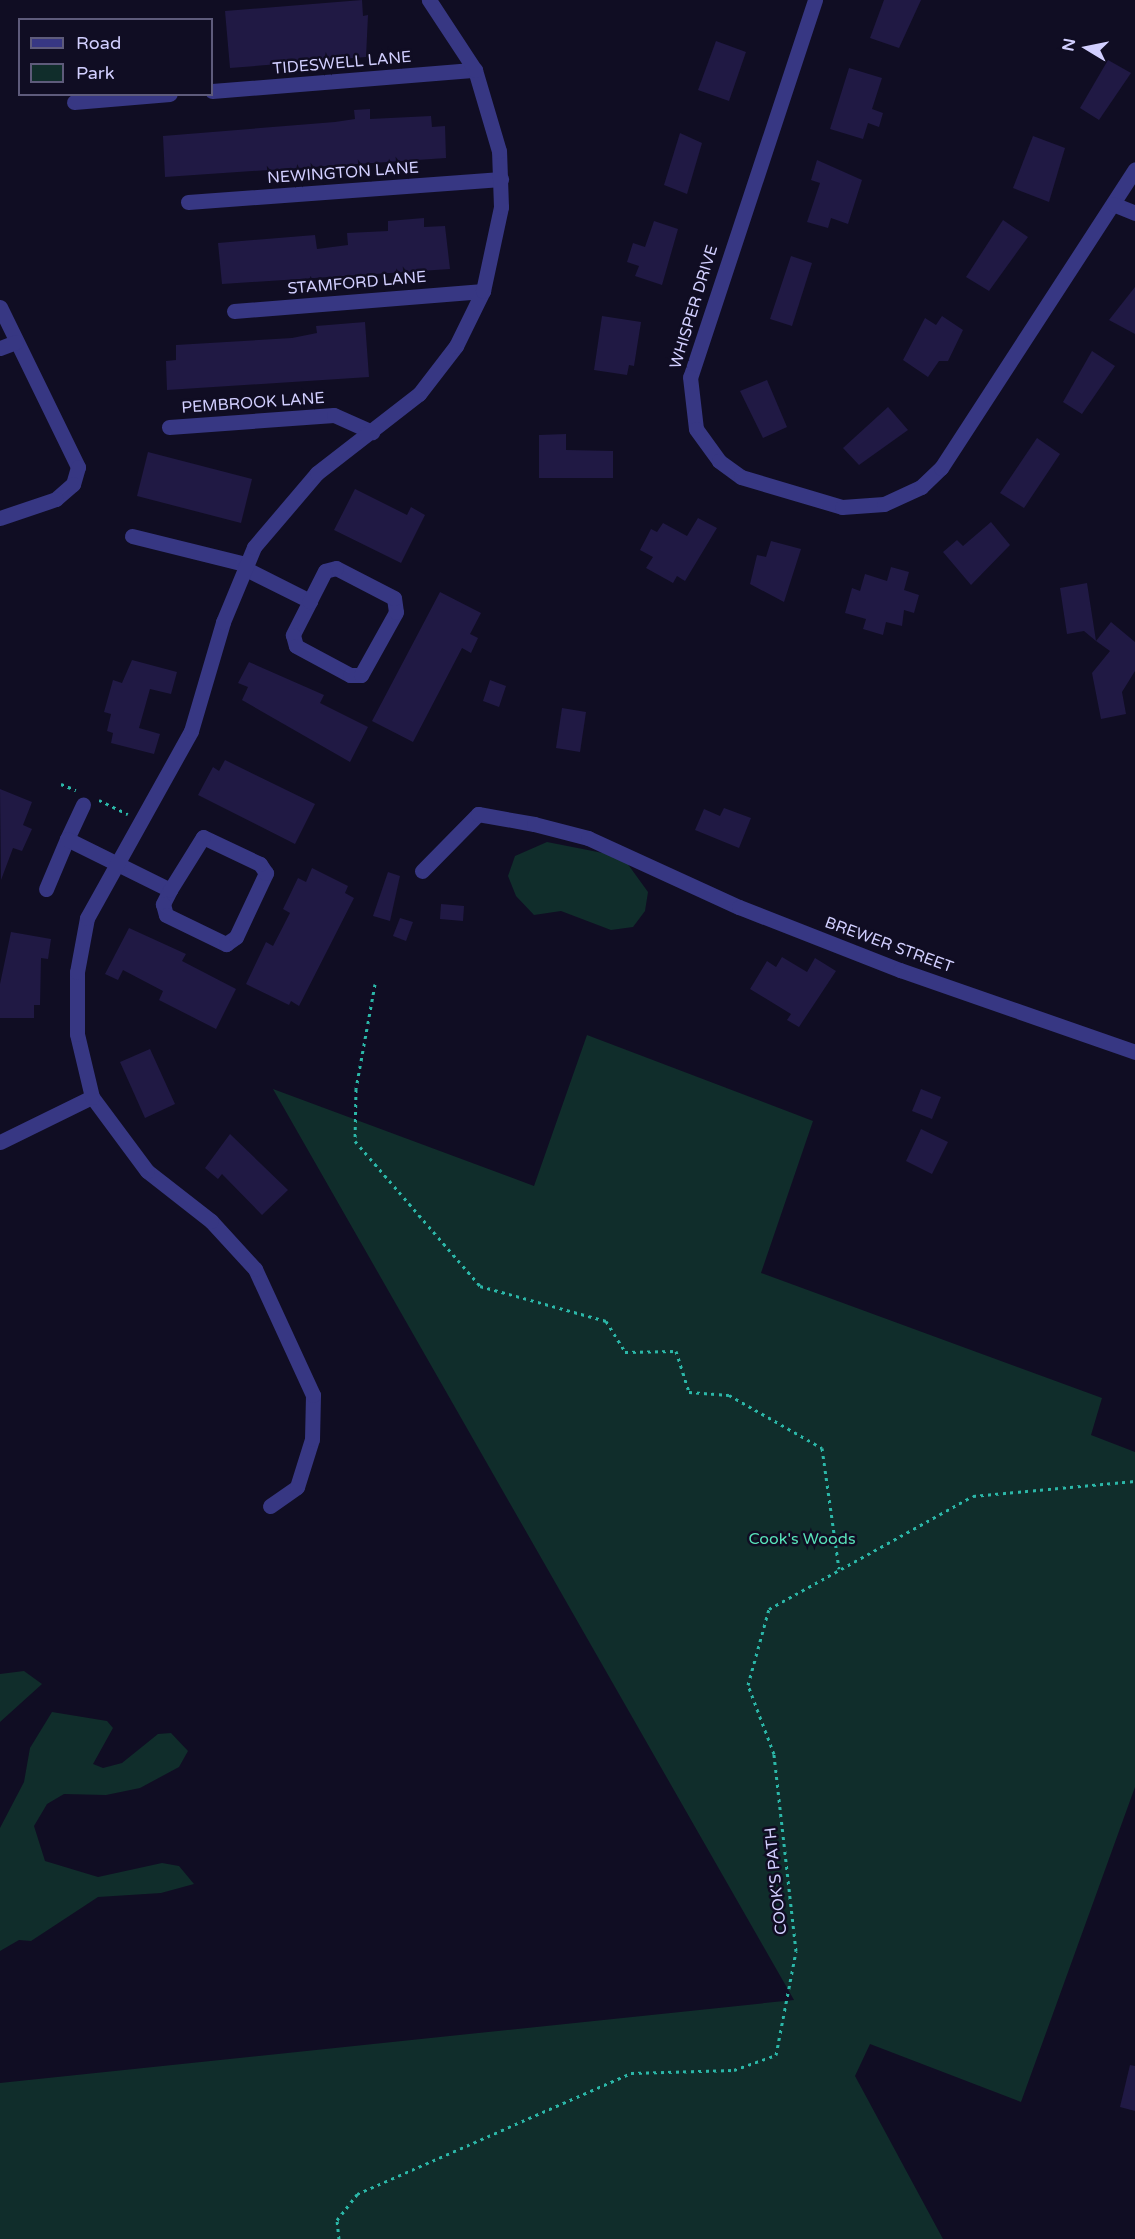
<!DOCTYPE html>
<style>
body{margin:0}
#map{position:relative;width:1135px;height:2239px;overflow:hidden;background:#100d23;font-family:"Varela Round",sans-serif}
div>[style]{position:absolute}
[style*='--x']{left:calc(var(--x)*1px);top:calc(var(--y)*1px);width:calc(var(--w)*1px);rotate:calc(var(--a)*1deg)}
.green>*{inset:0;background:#102d2b}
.building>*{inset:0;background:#201944}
.path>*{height:3px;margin-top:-1.5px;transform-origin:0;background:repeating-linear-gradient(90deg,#2bb7a8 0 3px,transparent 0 7.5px)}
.minor>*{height:15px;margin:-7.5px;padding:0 7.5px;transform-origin:7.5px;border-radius:7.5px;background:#373783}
span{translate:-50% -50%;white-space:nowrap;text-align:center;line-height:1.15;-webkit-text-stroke:5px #100d23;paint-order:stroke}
.street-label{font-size:16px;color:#d2cfff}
.park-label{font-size:16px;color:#58e2b9}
.legend{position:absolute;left:18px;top:18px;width:195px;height:78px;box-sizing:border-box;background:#100d23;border:2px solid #5e5b7b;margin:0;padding:8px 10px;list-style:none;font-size:18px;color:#d2cfff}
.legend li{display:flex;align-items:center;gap:12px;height:30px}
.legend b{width:30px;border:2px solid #5e5b7b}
.north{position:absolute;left:1057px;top:18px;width:60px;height:60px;-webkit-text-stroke:4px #100d23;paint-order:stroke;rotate:280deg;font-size:16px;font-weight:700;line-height:24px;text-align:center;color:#d2cfff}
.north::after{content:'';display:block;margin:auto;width:21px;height:27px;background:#d2cfff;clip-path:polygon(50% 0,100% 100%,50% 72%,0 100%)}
</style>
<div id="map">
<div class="green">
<div style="clip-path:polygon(547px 842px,613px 855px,627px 863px,648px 892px,645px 911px,633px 927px,611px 930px,561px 911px,534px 915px,516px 896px,508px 876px,515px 856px)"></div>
<div style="clip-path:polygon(587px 1035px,813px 1121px,761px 1273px,1102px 1398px,1091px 1435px,1135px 1452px,1135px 1787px,1021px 2102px,870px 2044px,855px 2076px,943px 2239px,0 2239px,0 2083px,794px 2000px,273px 1089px,534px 1186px)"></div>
<div style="clip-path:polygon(24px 1671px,42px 1684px,0 1722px,0 1674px)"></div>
<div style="clip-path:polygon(52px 1712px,107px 1721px,113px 1728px,93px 1764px,103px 1768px,122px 1763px,158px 1734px,171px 1733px,188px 1751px,179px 1767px,140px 1788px,106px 1795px,64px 1794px,47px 1804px,34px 1826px,45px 1861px,98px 1877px,162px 1863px,179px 1866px,194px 1884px,161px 1893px,98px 1897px,31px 1941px,19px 1940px,0 1951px,0 1828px,24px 1782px,30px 1748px)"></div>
</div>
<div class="building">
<div style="clip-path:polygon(362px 0,363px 16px,368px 15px,366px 57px,230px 68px,225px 11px)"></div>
<div style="clip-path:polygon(884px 0,921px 0,899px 48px,870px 38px)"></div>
<div style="clip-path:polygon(716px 41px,746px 52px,729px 101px,698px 90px)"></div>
<div style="clip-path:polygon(1108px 60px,1131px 73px,1099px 120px,1080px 108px)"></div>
<div style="clip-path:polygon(849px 68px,882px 78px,872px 109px,883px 113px,879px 127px,868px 123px,863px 139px,830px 129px)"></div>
<div style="clip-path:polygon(370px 109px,370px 119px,431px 116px,432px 127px,445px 126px,446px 158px,165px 177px,163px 136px,335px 122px,355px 119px,354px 110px)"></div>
<div style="clip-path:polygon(680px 133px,702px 143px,687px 194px,664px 185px)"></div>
<div style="clip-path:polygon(1033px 136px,1065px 148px,1049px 202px,1013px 188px)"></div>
<div style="clip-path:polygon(817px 160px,862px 180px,848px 224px,831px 218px,828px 228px,807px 222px,820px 183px,811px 180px)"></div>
<div style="clip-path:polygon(424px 218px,424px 227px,445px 226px,450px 269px,222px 284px,218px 243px,315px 235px,317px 249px,348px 245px,347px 233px,388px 231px,388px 221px)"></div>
<div style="clip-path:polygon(1003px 220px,1028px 237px,989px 291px,966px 277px)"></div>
<div style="clip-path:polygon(654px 221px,678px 229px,662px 285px,635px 276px,639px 266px,627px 262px,633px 243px,645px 247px)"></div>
<div style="clip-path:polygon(791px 256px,812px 263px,792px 326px,770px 319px)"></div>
<div style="clip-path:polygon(1135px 287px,1135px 334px,1109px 320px)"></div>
<div style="clip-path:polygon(602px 316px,641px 322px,634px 366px,629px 365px,627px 375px,594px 370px)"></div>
<div style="clip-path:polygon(942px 316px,963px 330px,948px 361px,939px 361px,928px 377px,903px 360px,925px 318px,936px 325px)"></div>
<div style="clip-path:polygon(365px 322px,369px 377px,167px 390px,166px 361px,176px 360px,176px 345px,292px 338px,317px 333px,316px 326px)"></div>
<div style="clip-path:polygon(1092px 351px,1115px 366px,1082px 414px,1063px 402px)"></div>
<div style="clip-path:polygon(767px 380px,787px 427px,763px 438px,740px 391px)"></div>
<div style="clip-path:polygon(888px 407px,908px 430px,859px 465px,843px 448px)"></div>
<div style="clip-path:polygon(566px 434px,566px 450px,613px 451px,613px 478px,539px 478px,539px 435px)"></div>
<div style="clip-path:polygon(1037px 438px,1060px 454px,1024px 508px,1000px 493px)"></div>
<div style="clip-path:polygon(148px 452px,252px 479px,241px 523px,137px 496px)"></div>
<div style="clip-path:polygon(355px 489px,407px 515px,411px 507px,425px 515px,401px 563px,334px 530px)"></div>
<div style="clip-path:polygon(698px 518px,717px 528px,685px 581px,677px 576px,673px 583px,646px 568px,653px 557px,640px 550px,651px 529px,657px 532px,663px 523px,687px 536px)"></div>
<div style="clip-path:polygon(991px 522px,1010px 545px,971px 585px,943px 552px,957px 540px,963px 546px)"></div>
<div style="clip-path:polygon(771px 541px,801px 549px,784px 602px,750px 584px,757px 555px,766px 557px)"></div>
<div style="clip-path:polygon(891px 567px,909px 572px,904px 590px,919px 595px,914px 613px,904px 610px,902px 626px,886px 622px,883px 635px,863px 629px,866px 619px,845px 613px,852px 588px,860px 591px,865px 574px,887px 581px)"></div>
<div style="clip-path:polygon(1087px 583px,1096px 641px,1084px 631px,1067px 634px,1060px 588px)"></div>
<div style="clip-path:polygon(440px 592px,481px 613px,470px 634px,478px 638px,471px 653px,462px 648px,413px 742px,372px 721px)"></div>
<div style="clip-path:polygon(1111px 622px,1135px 642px,1135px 671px,1122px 692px,1126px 714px,1101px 719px,1092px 673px,1110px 651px,1096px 641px)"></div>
<div style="clip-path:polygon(132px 660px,177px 672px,171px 694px,150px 689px,139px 728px,160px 734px,154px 754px,111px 743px,113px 733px,107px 731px,111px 714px,104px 712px,113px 680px,122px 683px)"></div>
<div style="clip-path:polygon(249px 662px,324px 695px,320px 703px,368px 727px,350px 762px,242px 700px,248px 687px,238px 683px)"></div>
<div style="clip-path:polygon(490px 680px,506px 686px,499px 707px,483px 701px)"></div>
<div style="clip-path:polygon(562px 708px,586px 712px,580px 752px,556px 748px)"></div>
<div style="clip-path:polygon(225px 760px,315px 804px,295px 844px,198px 795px,213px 767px,219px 771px)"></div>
<div style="clip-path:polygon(0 789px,32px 802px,23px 825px,32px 829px,22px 851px,13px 848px,1px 880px)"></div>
<div style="clip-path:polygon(724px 808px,751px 818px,739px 848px,695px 830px,704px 809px,720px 816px)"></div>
<div style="clip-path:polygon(312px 868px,348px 886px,345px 893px,354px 898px,299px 1006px,291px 1001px,289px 1005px,246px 984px,266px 942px,273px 946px,290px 913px,283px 909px,298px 878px,306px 882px)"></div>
<div style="clip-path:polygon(388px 872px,400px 876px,390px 921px,373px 916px)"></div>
<div style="clip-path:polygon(441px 904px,464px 906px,463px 921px,440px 919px)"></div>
<div style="clip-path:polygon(400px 918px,413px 922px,406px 941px,393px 936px)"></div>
<div style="clip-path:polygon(129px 928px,186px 954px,182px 961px,236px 989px,216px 1029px,159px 1000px,163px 991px,123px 970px,118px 980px,105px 974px)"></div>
<div style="clip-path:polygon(11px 932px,51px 939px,48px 959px,41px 958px,40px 1005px,34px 1005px,34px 1018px,0 1018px,0 984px)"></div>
<div style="clip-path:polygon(782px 957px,807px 972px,815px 958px,836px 971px,799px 1027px,787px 1020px,791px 1014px,750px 989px,767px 961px,776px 967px)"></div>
<div style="clip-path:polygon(150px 1049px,175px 1104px,145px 1118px,120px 1062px)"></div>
<div style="clip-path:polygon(921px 1089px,941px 1097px,932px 1119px,912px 1111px)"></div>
<div style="clip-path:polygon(921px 1129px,948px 1142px,932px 1174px,906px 1161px)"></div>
<div style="clip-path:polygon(230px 1134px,288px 1190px,262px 1215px,222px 1174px,218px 1179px,205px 1168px)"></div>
<div style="clip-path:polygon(1130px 2065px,1135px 2066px,1135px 2111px,1120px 2107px)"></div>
</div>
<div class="path">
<div style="--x:61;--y:784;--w:16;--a:22"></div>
<div style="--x:99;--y:800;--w:32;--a:26"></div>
<div style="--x:375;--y:984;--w:107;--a:100.3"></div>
<div style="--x:356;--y:1089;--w:52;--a:91.1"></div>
<div style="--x:355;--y:1141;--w:191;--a:49.2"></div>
<div style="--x:480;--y:1286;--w:131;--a:15.5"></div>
<div style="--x:606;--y:1321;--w:36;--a:58"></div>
<div style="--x:625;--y:1352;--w:51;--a:-1.1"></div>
<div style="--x:676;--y:1351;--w:43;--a:72.4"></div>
<div style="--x:689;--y:1392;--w:40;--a:4.3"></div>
<div style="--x:729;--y:1395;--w:107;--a:29.7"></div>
<div style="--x:822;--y:1448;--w:122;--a:82"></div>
<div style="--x:339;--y:2239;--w:19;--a:-96"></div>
<div style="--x:337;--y:2220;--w:33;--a:-52"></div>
<div style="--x:357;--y:2194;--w:300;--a:-23.8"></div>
<div style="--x:631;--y:2073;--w:103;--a:-1.7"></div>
<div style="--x:734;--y:2070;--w:45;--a:-19.7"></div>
<div style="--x:776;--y:2055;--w:106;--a:-79.1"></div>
<div style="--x:796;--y:1951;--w:198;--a:-96.4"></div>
<div style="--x:774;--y:1754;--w:74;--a:-110.6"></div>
<div style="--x:748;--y:1685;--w:79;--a:-74.6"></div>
<div style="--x:769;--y:1609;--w:233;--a:-29"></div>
<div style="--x:973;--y:1496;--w:163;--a:-5.3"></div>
</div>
<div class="minor">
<div style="--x:815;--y:0;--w:397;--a:108.3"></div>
<div style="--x:690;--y:377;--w:52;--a:83.4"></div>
<div style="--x:696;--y:429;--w:39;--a:54"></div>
<div style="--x:719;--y:461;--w:27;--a:36"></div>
<div style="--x:741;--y:477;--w:105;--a:16.5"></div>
<div style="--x:842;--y:507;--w:42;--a:-4.1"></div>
<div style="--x:884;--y:504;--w:41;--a:-24.7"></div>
<div style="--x:921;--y:487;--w:28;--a:-44"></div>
<div style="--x:941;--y:468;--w:356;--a:-57"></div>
<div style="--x:212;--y:91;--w:264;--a:-4.6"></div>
<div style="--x:74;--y:102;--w:96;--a:-4.8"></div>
<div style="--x:188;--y:202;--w:314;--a:-4.2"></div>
<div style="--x:1113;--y:204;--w:24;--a:22"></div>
<div style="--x:0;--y:307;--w:178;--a:64"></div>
<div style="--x:78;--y:467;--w:18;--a:106"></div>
<div style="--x:73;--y:484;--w:23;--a:139"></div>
<div style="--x:56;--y:499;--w:59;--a:161.3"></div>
<div style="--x:234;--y:311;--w:250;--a:-4.6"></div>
<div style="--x:0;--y:348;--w:17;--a:-21"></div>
<div style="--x:169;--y:427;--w:165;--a:-4.2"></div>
<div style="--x:334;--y:415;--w:42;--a:24.1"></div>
<div style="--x:132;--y:536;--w:116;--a:13.9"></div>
<div style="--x:244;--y:568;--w:74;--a:26.6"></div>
<div style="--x:310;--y:601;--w:38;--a:117"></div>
<div style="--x:293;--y:635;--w:11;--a:75"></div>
<div style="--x:296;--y:646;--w:61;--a:28.2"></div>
<div style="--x:350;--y:675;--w:11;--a:0"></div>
<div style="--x:361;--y:675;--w:72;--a:-60.9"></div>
<div style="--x:396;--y:612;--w:14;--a:-98"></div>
<div style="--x:394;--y:598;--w:65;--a:-152.7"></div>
<div style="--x:336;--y:568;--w:11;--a:165"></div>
<div style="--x:325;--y:571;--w:34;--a:117"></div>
<div style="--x:67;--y:839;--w:38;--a:-65"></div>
<div style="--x:422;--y:871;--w:80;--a:-45.5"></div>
<div style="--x:478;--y:814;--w:57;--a:10.1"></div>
<div style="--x:534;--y:824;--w:56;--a:14.5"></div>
<div style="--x:588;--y:838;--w:166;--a:24.6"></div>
<div style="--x:739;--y:907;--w:173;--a:21.4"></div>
<div style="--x:900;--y:970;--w:249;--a:19.2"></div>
<div style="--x:46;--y:889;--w:54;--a:-67.2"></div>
<div style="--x:67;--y:839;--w:115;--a:26.3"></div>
<div style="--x:170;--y:890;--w:16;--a:117"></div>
<div style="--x:163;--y:904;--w:11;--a:75"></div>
<div style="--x:166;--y:915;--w:67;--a:25.8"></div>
<div style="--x:226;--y:944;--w:12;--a:-35"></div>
<div style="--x:236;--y:937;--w:71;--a:-64.9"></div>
<div style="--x:266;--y:873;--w:11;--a:-124"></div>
<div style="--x:260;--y:864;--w:63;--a:-154.7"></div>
<div style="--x:203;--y:837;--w:62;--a:121.9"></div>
<div style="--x:0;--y:1142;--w:102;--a:-26.1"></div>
<div style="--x:270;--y:1506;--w:33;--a:-35"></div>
<div style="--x:297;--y:1487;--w:50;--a:-72.6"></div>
<div style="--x:312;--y:1439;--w:44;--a:-88.7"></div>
<div style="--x:313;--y:1395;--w:139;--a:-114.7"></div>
<div style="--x:255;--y:1269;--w:65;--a:-132.5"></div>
<div style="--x:211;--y:1221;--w:81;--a:-142"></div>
<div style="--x:147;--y:1171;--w:92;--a:-126.6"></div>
<div style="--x:92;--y:1097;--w:65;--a:-103.4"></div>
<div style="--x:77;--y:1034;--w:62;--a:-90"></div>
<div style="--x:77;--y:972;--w:55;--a:-79.5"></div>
<div style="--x:87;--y:918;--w:214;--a:-60.9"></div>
<div style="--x:191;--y:731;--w:114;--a:-73.6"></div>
<div style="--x:223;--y:622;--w:81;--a:-67.5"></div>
<div style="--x:254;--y:547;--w:97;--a:-49.6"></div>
<div style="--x:317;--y:473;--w:129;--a:-37.8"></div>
<div style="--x:419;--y:394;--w:61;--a:-52.4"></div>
<div style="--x:456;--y:346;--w:61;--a:-63.9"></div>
<div style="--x:483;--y:291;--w:86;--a:-77.9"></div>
<div style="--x:501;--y:207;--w:56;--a:-92"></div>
<div style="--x:499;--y:151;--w:84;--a:-106.5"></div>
<div style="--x:475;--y:70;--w:84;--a:-123.3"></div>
</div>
<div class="street-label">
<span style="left:342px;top:63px;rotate:-5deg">TIDESWELL LANE</span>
<span style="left:343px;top:173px;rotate:-4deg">NEWINGTON LANE</span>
<span style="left:357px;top:283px;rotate:-5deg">STAMFORD LANE</span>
<span style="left:694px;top:307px;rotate:-73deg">WHISPER DRIVE</span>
<span style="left:253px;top:403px;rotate:-4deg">PEMBROOK LANE</span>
<span style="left:889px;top:945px;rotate:20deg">BREWER STREET</span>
<span style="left:776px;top:1881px;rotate:-96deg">COOK'S PATH</span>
</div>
<div class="park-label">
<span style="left:802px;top:1539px">Cook's Woods</span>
</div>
<ul class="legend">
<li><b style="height:8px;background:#373783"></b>Road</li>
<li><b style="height:16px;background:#102d2b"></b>Park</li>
</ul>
<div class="north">N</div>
</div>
